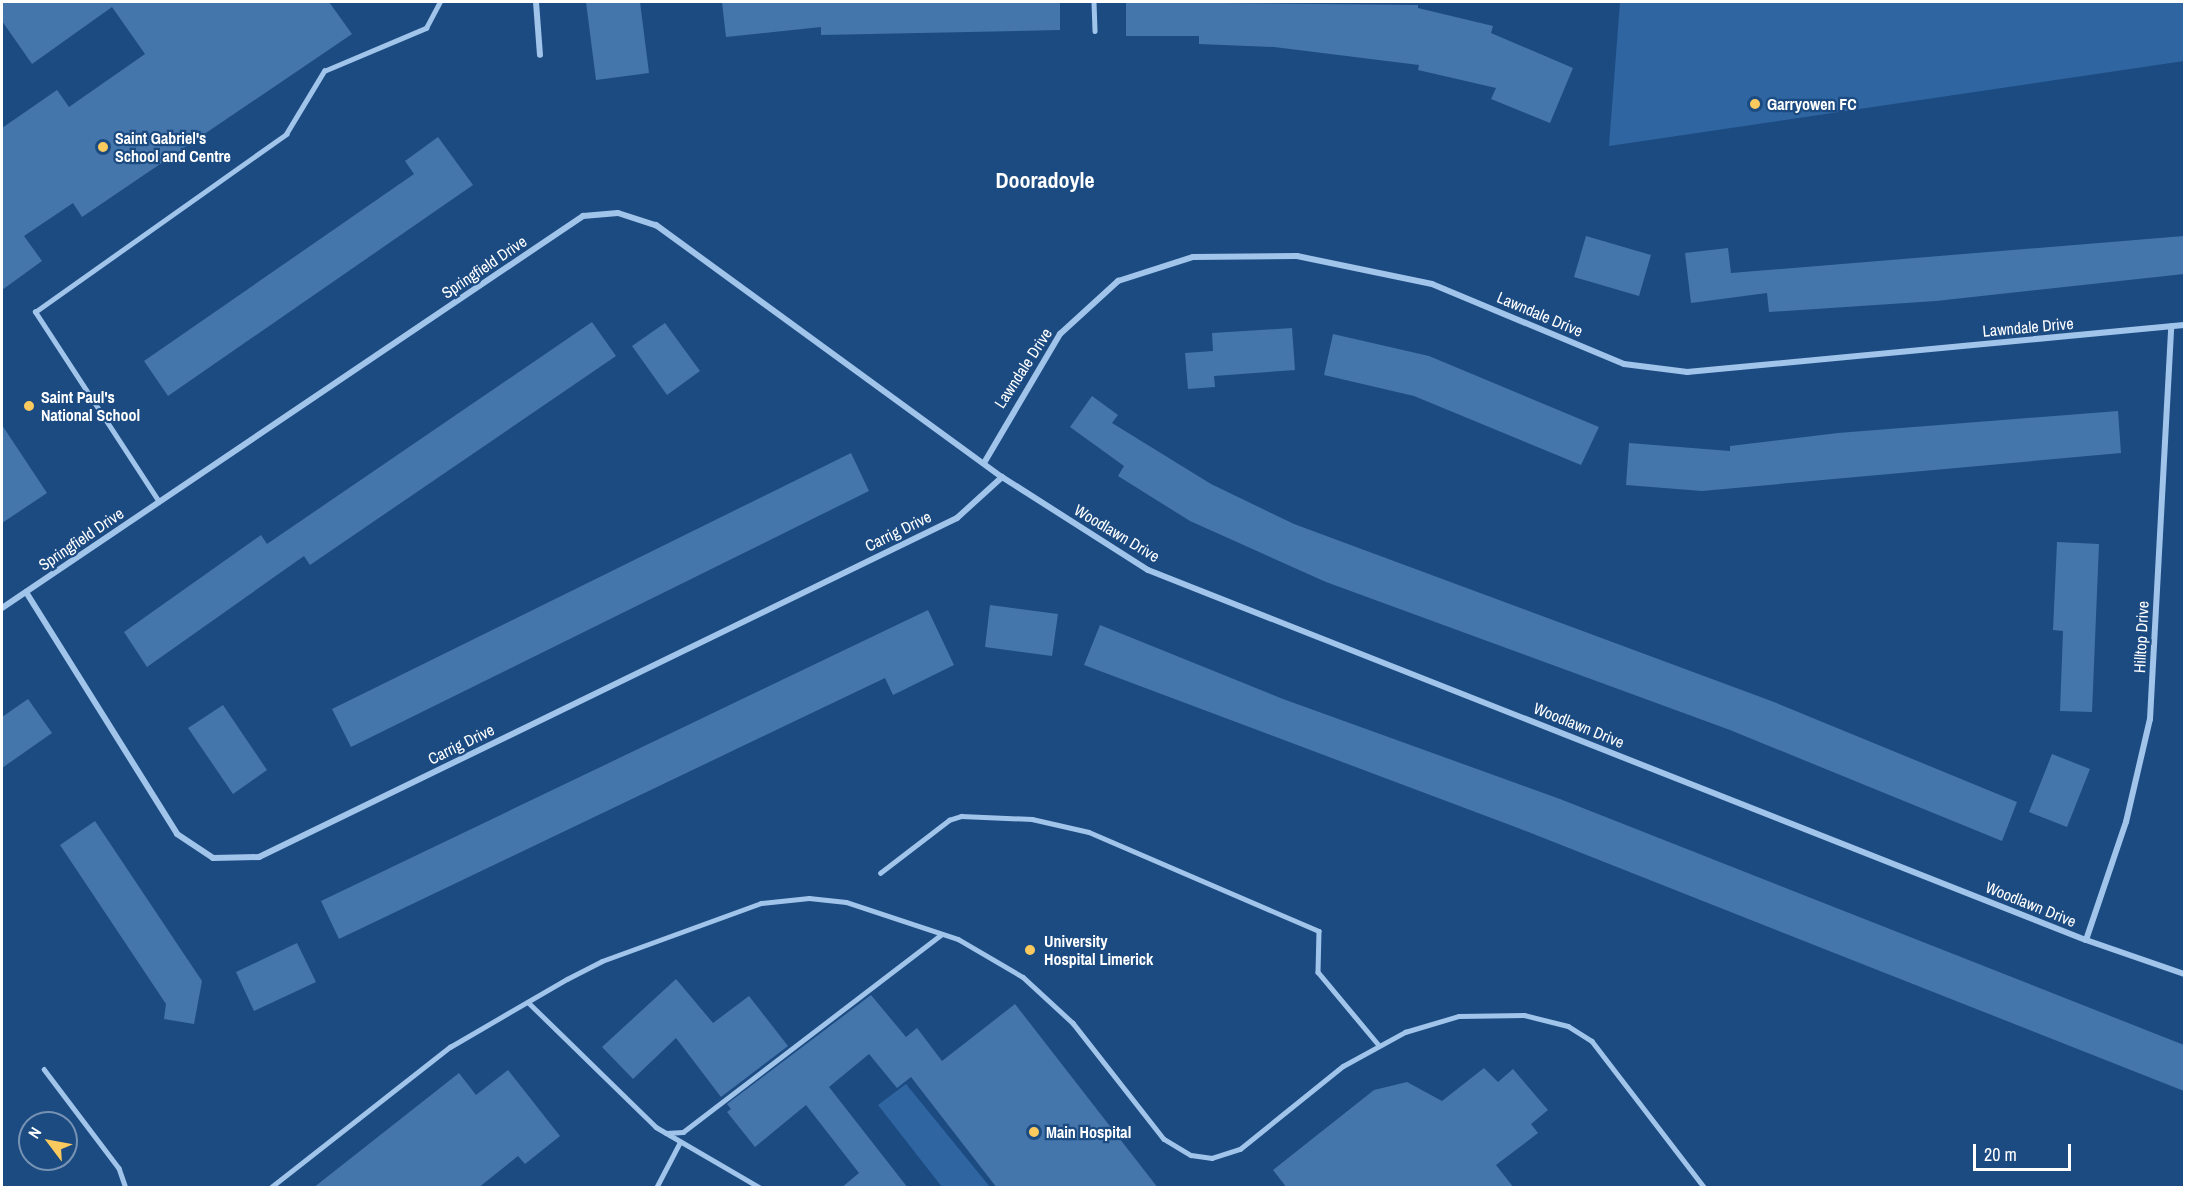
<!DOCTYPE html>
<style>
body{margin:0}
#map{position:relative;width:2186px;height:1189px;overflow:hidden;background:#1c4b82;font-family:"Archivo Narrow",sans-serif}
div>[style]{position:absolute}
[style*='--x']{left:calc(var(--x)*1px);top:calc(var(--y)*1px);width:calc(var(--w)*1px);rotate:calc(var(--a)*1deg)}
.green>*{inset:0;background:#2f65a1}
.building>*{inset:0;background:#4475ab}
.service>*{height:4.5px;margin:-2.25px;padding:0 2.25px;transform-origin:2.25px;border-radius:2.25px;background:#a1c4ea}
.minor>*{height:6px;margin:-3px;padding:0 3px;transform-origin:3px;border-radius:3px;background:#a1c4ea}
.dots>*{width:16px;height:16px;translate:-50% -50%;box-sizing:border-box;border:3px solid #1c4b82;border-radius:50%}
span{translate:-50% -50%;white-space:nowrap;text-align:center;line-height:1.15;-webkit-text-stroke:4.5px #1c4b82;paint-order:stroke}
.poi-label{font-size:16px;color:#fff;font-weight:700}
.left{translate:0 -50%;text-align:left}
.street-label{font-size:16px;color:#fff}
.district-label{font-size:22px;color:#fff;font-weight:700}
.frame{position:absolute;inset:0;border:3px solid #fff;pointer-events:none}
.north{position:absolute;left:18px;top:1111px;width:60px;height:60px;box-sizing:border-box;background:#1c4b82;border:2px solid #7793b4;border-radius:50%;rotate:302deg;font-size:16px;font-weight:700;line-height:24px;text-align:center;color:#fff}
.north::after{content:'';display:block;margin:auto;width:21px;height:27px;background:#fbca5e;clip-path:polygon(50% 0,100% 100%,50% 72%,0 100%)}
.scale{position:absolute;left:1973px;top:1144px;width:98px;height:27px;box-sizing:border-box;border:3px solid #fff;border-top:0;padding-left:8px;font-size:18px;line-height:21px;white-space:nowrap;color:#fff;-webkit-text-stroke:4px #1c4b82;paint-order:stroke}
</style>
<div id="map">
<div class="green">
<div style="clip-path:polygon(1620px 2px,2184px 2px,2184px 61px,1609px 146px)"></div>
<div style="clip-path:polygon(906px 1084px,990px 1187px,942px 1187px,878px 1105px)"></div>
</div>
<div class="building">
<div style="clip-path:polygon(2px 2px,329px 2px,352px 34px,82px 217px,73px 203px,24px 236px,42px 261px,2px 290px,2px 128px,57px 90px,69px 107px,145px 54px,112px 7px,32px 64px,2px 21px)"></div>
<div style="clip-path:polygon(586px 2px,640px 2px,649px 73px,596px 80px)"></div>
<div style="clip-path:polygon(722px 2px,1060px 2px,1060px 30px,821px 35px,821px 27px,726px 37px)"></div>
<div style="clip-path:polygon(1126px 2px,1418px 5px,1418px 8px,1493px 26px,1491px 33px,1573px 68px,1550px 123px,1491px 99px,1496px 88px,1418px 70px,1419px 65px,1274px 47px,1199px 44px,1199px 36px,1126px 36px)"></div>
<div style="clip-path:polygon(438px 137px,473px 185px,168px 396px,144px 361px,414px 174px,405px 161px)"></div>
<div style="clip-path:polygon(1586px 236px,1651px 255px,1639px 296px,1574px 277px)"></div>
<div style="clip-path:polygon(2184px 236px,2184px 274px,1936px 301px,1769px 312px,1767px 293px,1691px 303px,1685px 253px,1728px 248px,1731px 273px)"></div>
<div style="clip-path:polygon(592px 322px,616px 356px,310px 565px,304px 556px,147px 667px,124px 632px,261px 535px,267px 544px)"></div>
<div style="clip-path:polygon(665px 323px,700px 371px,667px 395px,632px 346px)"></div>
<div style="clip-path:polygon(1292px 328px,1295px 370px,1214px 376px,1215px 387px,1188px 389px,1185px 353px,1213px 351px,1212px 333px)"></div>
<div style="clip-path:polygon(1333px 334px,1429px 356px,1599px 427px,1581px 465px,1414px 396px,1324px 375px)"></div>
<div style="clip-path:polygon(1092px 396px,1118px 415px,1112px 423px,1211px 484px,1294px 524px,1774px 702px,2017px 802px,2002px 841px,1730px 730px,1326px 582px,1190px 521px,1118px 476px,1124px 466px,1070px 427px)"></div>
<div style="clip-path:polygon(2118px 411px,2121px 453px,1702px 491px,1626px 485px,1629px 443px,1730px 451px,1730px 446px,1838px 433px)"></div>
<div style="clip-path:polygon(2px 425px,47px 493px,2px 523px)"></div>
<div style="clip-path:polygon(851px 453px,869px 491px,351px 747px,332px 709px)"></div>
<div style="clip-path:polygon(2057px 542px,2099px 544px,2092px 712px,2060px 711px,2063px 631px,2053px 630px)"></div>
<div style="clip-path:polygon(990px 605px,1058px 614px,1052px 656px,985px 647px)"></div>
<div style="clip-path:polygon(928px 610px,954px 665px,893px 695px,885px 678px,339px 939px,321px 901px)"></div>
<div style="clip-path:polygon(1100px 625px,1283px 699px,1560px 799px,2184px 1045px,2184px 1091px,1518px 828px,1084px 665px)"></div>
<div style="clip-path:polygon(28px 699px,52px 733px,2px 768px,2px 717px)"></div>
<div style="clip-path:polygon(223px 705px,267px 770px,233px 794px,188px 728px)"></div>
<div style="clip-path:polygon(2052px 754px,2090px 769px,2067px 827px,2029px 812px)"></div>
<div style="clip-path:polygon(95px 821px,202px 981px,194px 1024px,164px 1019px,166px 1004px,60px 845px)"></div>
<div style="clip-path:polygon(297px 943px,316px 982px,254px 1011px,236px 972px)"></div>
<div style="clip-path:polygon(676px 979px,713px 1023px,749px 996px,788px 1046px,721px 1097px,676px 1038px,633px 1079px,602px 1047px)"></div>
<div style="clip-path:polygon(871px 995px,906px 1037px,917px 1028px,942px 1061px,1015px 1004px,1158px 1188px,997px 1188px,911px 1077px,897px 1088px,869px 1054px,829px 1087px,908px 1188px,841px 1188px,859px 1173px,806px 1105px,755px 1147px,727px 1112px,731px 1109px,727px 1104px)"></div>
<div style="clip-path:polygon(1484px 1068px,1498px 1082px,1513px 1069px,1548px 1110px,1531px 1124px,1538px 1133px,1496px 1165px,1514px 1188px,1287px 1188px,1273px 1170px,1374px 1090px,1407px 1082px,1442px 1101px)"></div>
<div style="clip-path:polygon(508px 1070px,560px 1136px,525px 1164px,518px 1156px,478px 1188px,313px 1188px,459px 1073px,476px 1095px)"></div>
</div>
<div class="service">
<div style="--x:1094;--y:2;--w:29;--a:88"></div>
<div style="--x:159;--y:502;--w:227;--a:-123.1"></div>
<div style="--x:35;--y:312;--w:308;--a:-35.3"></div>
<div style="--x:286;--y:134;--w:74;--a:-58.9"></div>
<div style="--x:324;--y:71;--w:111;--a:-22.9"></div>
<div style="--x:426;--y:28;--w:30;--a:-62"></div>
<div style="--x:880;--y:873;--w:87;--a:-37.5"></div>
<div style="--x:949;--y:820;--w:13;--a:-18"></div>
<div style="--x:961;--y:816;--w:71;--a:2.4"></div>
<div style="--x:1032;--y:819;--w:58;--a:12.8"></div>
<div style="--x:1089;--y:832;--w:250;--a:23.3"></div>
<div style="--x:1319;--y:931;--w:41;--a:91.4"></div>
<div style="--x:1318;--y:972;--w:94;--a:50.2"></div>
<div style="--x:528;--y:1002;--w:179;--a:44.3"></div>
<div style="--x:656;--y:1127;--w:121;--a:30.2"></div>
<div style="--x:44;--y:1069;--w:124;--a:52.9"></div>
<div style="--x:119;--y:1168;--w:21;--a:71"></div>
<div style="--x:666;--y:1133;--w:17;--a:-3"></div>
<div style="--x:683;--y:1132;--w:325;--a:-37.4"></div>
<div style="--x:270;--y:1188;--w:229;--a:-38.1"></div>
<div style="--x:450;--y:1047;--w:135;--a:-30.2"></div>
<div style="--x:567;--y:979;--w:39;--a:-27"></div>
<div style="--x:602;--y:961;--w:169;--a:-20"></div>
<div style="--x:761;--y:903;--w:48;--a:-5.9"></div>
<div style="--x:809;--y:898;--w:37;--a:6"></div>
<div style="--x:846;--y:902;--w:118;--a:18.3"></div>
<div style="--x:958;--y:939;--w:75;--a:30.3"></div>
<div style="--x:1023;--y:977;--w:68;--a:42.6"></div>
<div style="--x:1073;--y:1023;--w:147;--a:51.9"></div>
<div style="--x:1164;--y:1139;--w:31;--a:31"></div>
<div style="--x:1191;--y:1155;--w:21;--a:8"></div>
<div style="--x:1212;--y:1158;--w:29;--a:-18"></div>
<div style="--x:1240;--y:1149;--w:132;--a:-38.9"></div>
<div style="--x:1343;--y:1066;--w:71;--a:-28.7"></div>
<div style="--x:1405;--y:1032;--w:56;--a:-16.5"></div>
<div style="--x:1459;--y:1016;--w:65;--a:-0.9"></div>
<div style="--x:1524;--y:1015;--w:45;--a:14"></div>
<div style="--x:1568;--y:1026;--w:28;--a:32"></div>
<div style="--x:1592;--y:1041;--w:185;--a:52.5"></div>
<div style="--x:656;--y:1188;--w:52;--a:-62.4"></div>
</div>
<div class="minor">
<div style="--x:536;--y:2;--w:53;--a:85.7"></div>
<div style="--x:984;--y:463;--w:150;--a:-59.5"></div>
<div style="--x:1060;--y:334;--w:79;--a:-42.4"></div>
<div style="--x:1118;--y:281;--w:79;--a:-17.7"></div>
<div style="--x:1193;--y:257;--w:104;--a:-0.6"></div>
<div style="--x:1297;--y:256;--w:138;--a:11.7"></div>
<div style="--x:1432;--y:284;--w:208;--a:22.6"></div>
<div style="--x:1624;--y:364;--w:64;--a:7.2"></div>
<div style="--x:1687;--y:372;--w:499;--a:-5.4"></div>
<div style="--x:26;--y:592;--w:285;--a:58"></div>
<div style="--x:177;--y:834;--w:43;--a:33.7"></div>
<div style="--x:213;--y:858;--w:46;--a:-1.2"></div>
<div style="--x:259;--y:857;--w:776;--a:-25.9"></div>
<div style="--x:957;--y:518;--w:61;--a:-42.3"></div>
<div style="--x:2;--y:608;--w:701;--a:-34.01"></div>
<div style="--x:583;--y:216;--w:35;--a:-5"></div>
<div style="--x:618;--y:213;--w:40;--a:18"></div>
<div style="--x:656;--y:225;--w:428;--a:36.1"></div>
<div style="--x:1002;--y:477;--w:173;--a:32.5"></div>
<div style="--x:1148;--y:570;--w:1008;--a:21.53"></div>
<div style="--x:2086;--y:940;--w:104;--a:19.1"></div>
<div style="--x:2086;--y:940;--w:125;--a:-71.3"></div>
<div style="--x:2126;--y:822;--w:106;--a:-76.9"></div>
<div style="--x:2150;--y:719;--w:393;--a:-86.9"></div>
</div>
<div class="dots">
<div style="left:1755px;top:104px;background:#fbca5e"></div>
<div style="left:103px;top:147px;background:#fbca5e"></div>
<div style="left:29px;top:406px;background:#fbca5e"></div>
<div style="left:1030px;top:950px;background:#fbca5e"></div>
<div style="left:1034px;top:1132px;background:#fbca5e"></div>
</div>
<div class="poi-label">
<span class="left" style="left:1767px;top:104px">Garryowen FC</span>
<span class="left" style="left:115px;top:147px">Saint Gabriel's<br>School and Centre</span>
<span class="left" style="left:41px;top:406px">Saint Paul's<br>National School</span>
<span class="left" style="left:1044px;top:950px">University<br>Hospital Limerick</span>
<span class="left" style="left:1046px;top:1132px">Main Hospital</span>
</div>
<div class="street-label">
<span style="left:484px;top:267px;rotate:-34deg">Springfield Drive</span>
<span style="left:1540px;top:314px;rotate:23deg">Lawndale Drive</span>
<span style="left:2028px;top:327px;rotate:-5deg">Lawndale Drive</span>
<span style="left:1023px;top:368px;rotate:-57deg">Lawndale Drive</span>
<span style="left:898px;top:531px;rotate:-26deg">Carrig Drive</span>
<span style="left:1117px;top:533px;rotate:31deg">Woodlawn Drive</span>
<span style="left:81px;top:539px;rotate:-34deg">Springfield Drive</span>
<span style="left:2141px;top:637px;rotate:-87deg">Hilltop Drive</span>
<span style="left:1579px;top:725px;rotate:22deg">Woodlawn Drive</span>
<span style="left:461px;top:744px;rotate:-26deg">Carrig Drive</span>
<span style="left:2031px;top:904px;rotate:22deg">Woodlawn Drive</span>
</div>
<div class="district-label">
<span style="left:1045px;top:181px">Dooradoyle</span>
</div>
<div class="frame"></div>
<div class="north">N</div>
<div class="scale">20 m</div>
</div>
